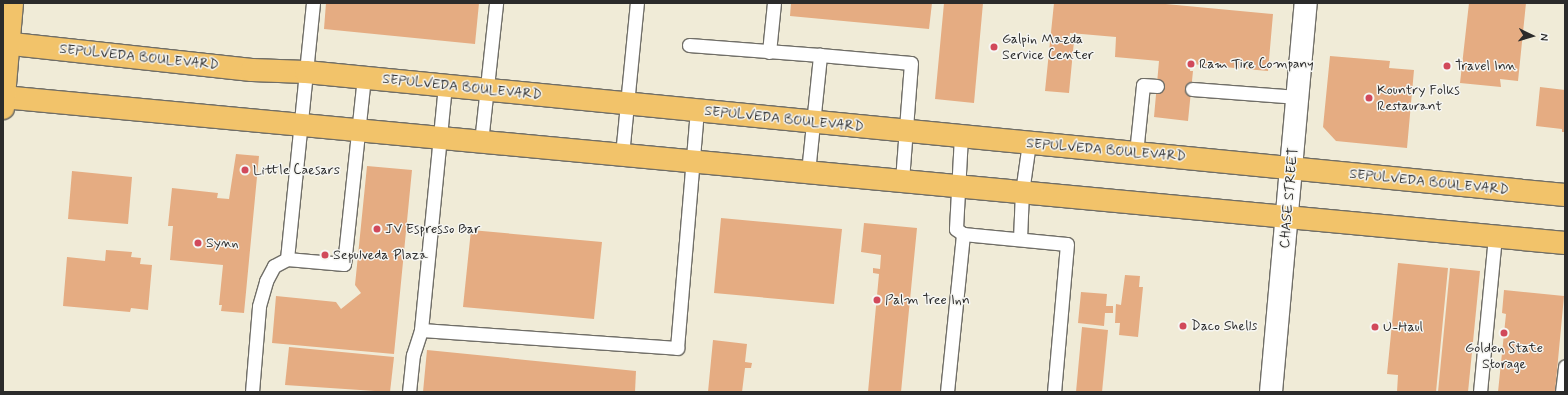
<!DOCTYPE html>
<style>
body{margin:0}
#map{position:relative;width:1568px;height:395px;overflow:hidden;background:#f0ebd7;font-family:Mynerve,sans-serif}
div>[style]{position:absolute}
[style*='--x']{left:calc(var(--x)*1px);top:calc(var(--y)*1px);width:calc(var(--w)*1px);rotate:calc(var(--a)*1deg)}
.building>*{inset:0;background:#e5ac82}
.roads{filter:drop-shadow(1px 0 #706e67) drop-shadow(-1px 0 #706e67) drop-shadow(0 1px #706e67) drop-shadow(0 -1px #706e67)}
.service>*{height:13px;margin:-6.5px;padding:0 6.5px;transform-origin:6.5px;border-radius:6.5px;background:#fff}
.minor>*{height:22px;margin:-11px;padding:0 11px;transform-origin:11px;border-radius:11px;background:#fff}
.primary>*{height:22px;margin:-11px;padding:0 11px;transform-origin:11px;border-radius:11px;background:#f2c36a}
.dots>*{width:11px;height:11px;translate:-50% -50%;box-sizing:border-box;border:2px solid #f6f6f2;border-radius:50%}
span{translate:-50% -50%;white-space:nowrap;text-align:center;line-height:1.15;-webkit-text-stroke:3px #f6f6f2;paint-order:stroke}
.poi-label{font-size:14px;color:#2b2b2b}
.left{translate:0 -50%;text-align:left}
.street-label{font-size:14px;color:#2b2b2b}
.frame{position:absolute;inset:0;border:4px solid #2b2b2b;pointer-events:none}
.north{position:absolute;left:1512px;top:16px;width:40px;height:40px;-webkit-text-stroke:3px #f6f6f2;paint-order:stroke;rotate:95deg;font-size:11px;font-weight:700;line-height:16px;text-align:center;color:#2b2b2b}
.north::after{content:'';display:block;margin:auto;width:14px;height:18px;background:#2b2b2b;clip-path:polygon(50% 0,100% 100%,50% 72%,0 100%)}
</style>
<div id="map">
<div class="building">
<div style="clip-path:polygon(326px 3px,479px 3px,475px 44px,324px 29px)"></div>
<div style="clip-path:polygon(791px 3px,932px 3px,929px 29px,790px 16px)"></div>
<div style="clip-path:polygon(944px 3px,983px 3px,974px 103px,935px 99px)"></div>
<div style="clip-path:polygon(1054px 3px,1155px 3px,1273px 14px,1268px 71px,1191px 64px,1190px 71px,1193px 71px,1188px 121px,1154px 117px,1159px 61px,1115px 57px,1116px 37px,1070px 33px,1069px 40px,1074px 41px,1069px 93px,1045px 91px)"></div>
<div style="clip-path:polygon(1469px 3px,1526px 3px,1518px 81px,1500px 79px,1501px 87px,1460px 83px)"></div>
<div style="clip-path:polygon(1330px 56px,1390px 61px,1389px 68px,1414px 70px,1407px 148px,1336px 141px,1323px 127px)"></div>
<div style="clip-path:polygon(1540px 87px,1565px 90px,1565px 132px,1562px 132px,1562px 129px,1536px 126px)"></div>
<div style="clip-path:polygon(236px 154px,259px 156px,244px 313px,221px 311px,222px 305px,219px 305px,223px 265px,170px 260px,173px 226px,168px 226px,172px 188px,218px 193px,217px 198px,229px 199px)"></div>
<div style="clip-path:polygon(367px 166px,412px 170px,394px 354px,272px 343px,276px 296px,336px 302px,341px 309px,361px 293px,355px 285px)"></div>
<div style="clip-path:polygon(72px 171px,132px 177px,128px 224px,68px 219px)"></div>
<div style="clip-path:polygon(721px 218px,842px 229px,834px 304px,714px 293px)"></div>
<div style="clip-path:polygon(864px 223px,917px 228px,901px 392px,868px 392px,879px 274px,873px 273px,873px 268px,880px 269px,881px 255px,861px 252px)"></div>
<div style="clip-path:polygon(471px 230px,602px 242px,594px 319px,463px 307px)"></div>
<div style="clip-path:polygon(106px 250px,132px 252px,131px 257px,141px 258px,140px 264px,152px 265px,148px 310px,131px 308px,130px 312px,63px 306px,67px 257px,105px 261px)"></div>
<div style="clip-path:polygon(1398px 263px,1448px 268px,1436px 392px,1397px 392px,1398px 375px,1387px 374px)"></div>
<div style="clip-path:polygon(1450px 268px,1480px 271px,1468px 392px,1438px 392px)"></div>
<div style="clip-path:polygon(1125px 275px,1140px 276px,1139px 287px,1143px 287px,1138px 337px,1119px 335px,1120px 323px,1115px 323px,1116px 304px,1121px 305px)"></div>
<div style="clip-path:polygon(1504px 290px,1564px 296px,1555px 392px,1498px 392px,1506px 314px,1502px 313px)"></div>
<div style="clip-path:polygon(1081px 292px,1107px 294px,1106px 306px,1113px 306px,1113px 313px,1105px 313px,1104px 326px,1078px 323px)"></div>
<div style="clip-path:polygon(1082px 327px,1108px 330px,1102px 392px,1076px 392px)"></div>
<div style="clip-path:polygon(713px 340px,747px 344px,745px 362px,752px 363px,751px 368px,745px 368px,742px 392px,708px 392px)"></div>
<div style="clip-path:polygon(289px 347px,394px 357px,390px 392px,285px 385px)"></div>
<div style="clip-path:polygon(427px 350px,636px 371px,635px 392px,423px 392px)"></div>
</div>
<div class="roads">
<div class="service">
<div style="--x:313;--y:3;--w:257;--a:95.8"></div>
<div style="--x:287;--y:259;--w:57;--a:5"></div>
<div style="--x:344;--y:264;--w:187;--a:-83.9"></div>
<div style="--x:689;--y:45;--w:131;--a:4.4"></div>
<div style="--x:769;--y:52;--w:49;--a:-84.2"></div>
<div style="--x:445;--y:85;--w:246;--a:95.6"></div>
<div style="--x:421;--y:330;--w:257;--a:4"></div>
<div style="--x:677;--y:348;--w:238;--a:-85.2"></div>
<div style="--x:1192;--y:89;--w:106;--a:4.3"></div>
<div style="--x:961;--y:136;--w:93;--a:93.1"></div>
<div style="--x:956;--y:229;--w:9;--a:36"></div>
<div style="--x:963;--y:234;--w:104;--a:5.5"></div>
<div style="--x:1067;--y:244;--w:149;--a:95"></div>
<div style="--x:481;--y:142;--w:140;--a:-83.8"></div>
<div style="--x:1136;--y:153;--w:68;--a:-84.1"></div>
<div style="--x:1143;--y:85;--w:14;--a:4"></div>
<div style="--x:622;--y:155;--w:153;--a:-84.4"></div>
<div style="--x:808;--y:172;--w:118;--a:-84.1"></div>
<div style="--x:820;--y:55;--w:91;--a:5"></div>
<div style="--x:911;--y:63;--w:118;--a:94.4"></div>
<div style="--x:1020;--y:239;--w:47;--a:-87.6"></div>
<div style="--x:1022;--y:192;--w:49;--a:-81.9"></div>
<div style="--x:252;--y:392;--w:86;--a:-85.3"></div>
<div style="--x:259;--y:306;--w:26;--a:-74"></div>
<div style="--x:266;--y:281;--w:17;--a:-62"></div>
<div style="--x:274;--y:266;--w:15;--a:-28"></div>
<div style="--x:409;--y:392;--w:37;--a:-84"></div>
<div style="--x:413;--y:355;--w:26;--a:-72"></div>
<div style="--x:947;--y:392;--w:159;--a:-84.2"></div>
<div style="--x:1480;--y:392;--w:156;--a:-84.5"></div>
<div style="--x:1562;--y:392;--w:26;--a:-83"></div>
</div>
<div class="minor">
<div style="--x:1271;--y:392;--w:391;--a:-84.9"></div>
</div>
<div class="primary">
<div style="--x:3;--y:43;--w:250;--a:6.2"></div>
<div style="--x:252;--y:70;--w:54;--a:2.1"></div>
<div style="--x:306;--y:72;--w:1265;--a:5.58"></div>
<div style="--x:3;--y:97;--w:1569;--a:5.34"></div>
<div style="--x:3;--y:108;--w:105;--a:-85.1"></div>
</div>
</div>
<div class="dots">
<div style="left:994px;top:47px;background:#d1495b"></div>
<div style="left:1191px;top:64px;background:#d1495b"></div>
<div style="left:1447px;top:66px;background:#d1495b"></div>
<div style="left:1369px;top:98px;background:#d1495b"></div>
<div style="left:245px;top:170px;background:#d1495b"></div>
<div style="left:377px;top:229px;background:#d1495b"></div>
<div style="left:198px;top:243px;background:#d1495b"></div>
<div style="left:325px;top:255px;background:#d1495b"></div>
<div style="left:877px;top:300px;background:#d1495b"></div>
<div style="left:1183px;top:326px;background:#d1495b"></div>
<div style="left:1375px;top:327px;background:#d1495b"></div>
<div style="left:1504px;top:333px;background:#d1495b"></div>
</div>
<div class="poi-label">
<span class="left" style="left:1002px;top:47px">Galpin Mazda<br>Service Center</span>
<span class="left" style="left:1199px;top:64px">Ram Tire Company</span>
<span class="left" style="left:1455px;top:66px">Travel Inn</span>
<span class="left" style="left:1377px;top:98px">Kountry Folks<br>Restaurant</span>
<span class="left" style="left:253px;top:170px">Little Caesars</span>
<span class="left" style="left:385px;top:229px">JV Espresso Bar</span>
<span class="left" style="left:206px;top:243px">Synn</span>
<span class="left" style="left:333px;top:255px">Sepulveda Plaza</span>
<span class="left" style="left:885px;top:300px">Palm Tree Inn</span>
<span class="left" style="left:1191px;top:326px">Daco Shells</span>
<span class="left" style="left:1383px;top:327px">U-Haul</span>
<span style="left:1504px;top:356px">Golden State<br>Storage</span>
</div>
<div class="street-label">
<span style="left:139px;top:57px;rotate:6deg">SEPULVEDA BOULEVARD</span>
<span style="left:462px;top:87px;rotate:6deg">SEPULVEDA BOULEVARD</span>
<span style="left:784px;top:119px;rotate:6deg">SEPULVEDA BOULEVARD</span>
<span style="left:1106px;top:150px;rotate:5deg">SEPULVEDA BOULEVARD</span>
<span style="left:1429px;top:182px;rotate:6deg">SEPULVEDA BOULEVARD</span>
<span style="left:1289px;top:198px;rotate:-85deg">CHASE STREET</span>
</div>
<div class="frame"></div>
<div class="north">N</div>
</div>
